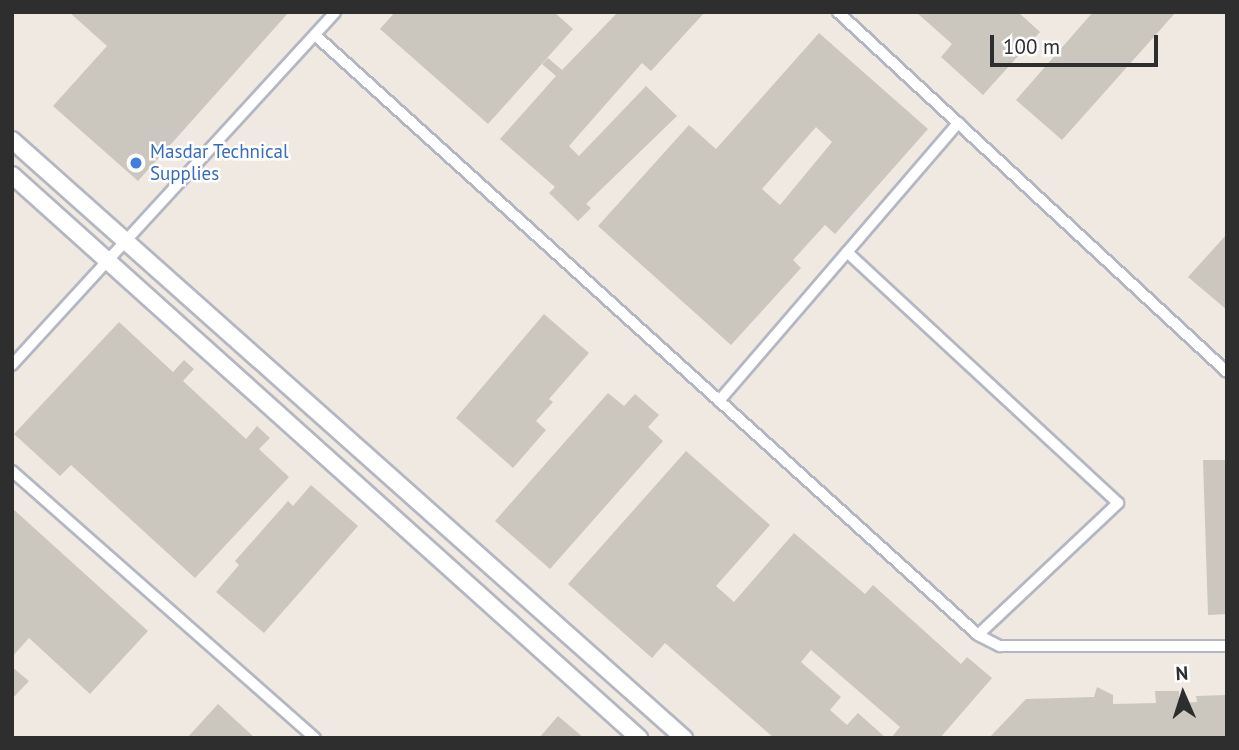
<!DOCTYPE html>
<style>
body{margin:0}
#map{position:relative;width:1239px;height:750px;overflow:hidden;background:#efe9e1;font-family:"PT Sans",sans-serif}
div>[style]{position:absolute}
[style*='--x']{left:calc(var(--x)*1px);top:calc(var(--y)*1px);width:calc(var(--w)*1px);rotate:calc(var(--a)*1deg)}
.building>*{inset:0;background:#cbc7bf}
.roads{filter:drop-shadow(2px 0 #b4b7c1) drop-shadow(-2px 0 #b4b7c1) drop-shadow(0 2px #b4b7c1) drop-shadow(0 -2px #b4b7c1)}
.minor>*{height:10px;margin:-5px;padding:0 5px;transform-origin:5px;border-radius:5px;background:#fff}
.secondary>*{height:16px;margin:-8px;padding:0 8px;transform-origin:8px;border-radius:8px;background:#fff}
.dots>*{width:19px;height:19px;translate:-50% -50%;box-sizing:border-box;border:4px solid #fff;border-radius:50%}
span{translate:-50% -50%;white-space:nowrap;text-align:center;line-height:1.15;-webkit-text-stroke:5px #fff;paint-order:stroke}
.shop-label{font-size:19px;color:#366cbe}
.left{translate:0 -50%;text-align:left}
.frame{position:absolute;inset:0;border:14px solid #2e2e2e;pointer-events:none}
.north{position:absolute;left:1148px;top:659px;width:70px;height:70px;-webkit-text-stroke:5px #fff;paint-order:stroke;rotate:357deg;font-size:19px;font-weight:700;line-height:28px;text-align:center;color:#2e2e2e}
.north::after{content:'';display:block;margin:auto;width:24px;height:32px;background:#2e2e2e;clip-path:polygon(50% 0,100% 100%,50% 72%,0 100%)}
.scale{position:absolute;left:990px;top:35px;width:168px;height:32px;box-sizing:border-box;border:4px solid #2e2e2e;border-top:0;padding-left:9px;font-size:21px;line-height:24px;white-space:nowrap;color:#2e2e2e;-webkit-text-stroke:5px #fff;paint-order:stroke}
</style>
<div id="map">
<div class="building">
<div style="clip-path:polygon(69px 12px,289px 12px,138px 181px,53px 106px,107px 46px)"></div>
<div style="clip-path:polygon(395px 12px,554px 12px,573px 29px,488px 124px,380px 29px)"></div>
<div style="clip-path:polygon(618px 12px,705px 12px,651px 71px,642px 63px,569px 146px,579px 156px,646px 86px,677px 116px,586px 204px,591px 208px,578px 221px,549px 193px,555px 187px,500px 139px,556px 76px,542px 64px,548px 58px,562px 70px)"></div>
<div style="clip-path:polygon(916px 12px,1018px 12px,1040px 32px,983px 95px,941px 57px,952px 44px)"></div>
<div style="clip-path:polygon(1093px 12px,1176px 12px,1062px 140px,1016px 100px)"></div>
<div style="clip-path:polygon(evenodd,819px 33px,928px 129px,835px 234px,825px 225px,793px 260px,801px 268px,731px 345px,598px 226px,689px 125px,716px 149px,819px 33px,816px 127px,832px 142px,780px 205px,762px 189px,816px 127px)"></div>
<div style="clip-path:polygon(1227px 234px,1227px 310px,1188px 277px)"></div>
<div style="clip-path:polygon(544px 314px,589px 353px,549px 399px,553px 402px,536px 421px,546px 430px,513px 468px,456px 418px)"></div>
<div style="clip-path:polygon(119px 322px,173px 372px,184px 360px,194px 369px,183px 381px,246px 439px,257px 426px,270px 438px,259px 449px,289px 477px,195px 578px,71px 465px,60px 476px,14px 434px)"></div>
<div style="clip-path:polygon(608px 393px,624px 406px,635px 394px,659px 415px,648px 427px,663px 441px,550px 569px,495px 521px)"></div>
<div style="clip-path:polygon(686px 451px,770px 525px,716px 586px,734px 602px,794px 533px,865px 594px,873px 585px,961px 664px,967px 657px,992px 678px,940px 738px,891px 738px,900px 727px,811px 650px,801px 662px,841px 697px,830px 710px,847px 725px,858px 713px,886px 738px,774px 738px,665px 643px,652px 658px,568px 584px)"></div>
<div style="clip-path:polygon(1203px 460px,1227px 460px,1227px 614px,1208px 615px)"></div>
<div style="clip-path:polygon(311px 485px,358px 526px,264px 633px,216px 592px,239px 565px,235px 561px,288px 501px,293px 506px)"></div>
<div style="clip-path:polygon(12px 508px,148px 631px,90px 694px,29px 638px,12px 657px)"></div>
<div style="clip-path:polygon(12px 667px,29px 681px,12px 699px)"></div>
<div style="clip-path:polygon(1097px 687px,1113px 695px,1113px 704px,1156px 703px,1155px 691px,1179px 691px,1179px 703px,1197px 702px,1196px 696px,1227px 695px,1227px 738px,989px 738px,1026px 699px,1094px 697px)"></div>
<div style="clip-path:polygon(218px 704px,255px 738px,187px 738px)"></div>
<div style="clip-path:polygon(558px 716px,584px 738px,539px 738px)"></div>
</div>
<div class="roads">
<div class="minor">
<div style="--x:838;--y:12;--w:530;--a:42.78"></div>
<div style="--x:315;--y:35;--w:894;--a:42.14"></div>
<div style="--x:978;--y:635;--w:25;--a:27"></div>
<div style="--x:1000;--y:646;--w:227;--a:0"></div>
<div style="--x:847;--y:252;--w:369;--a:42.8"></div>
<div style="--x:1118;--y:503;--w:192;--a:136.7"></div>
<div style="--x:12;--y:365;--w:478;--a:-47.5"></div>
<div style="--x:719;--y:401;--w:367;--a:-49.3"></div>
<div style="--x:12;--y:471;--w:404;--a:41.4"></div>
</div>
<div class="secondary">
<div style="--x:12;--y:140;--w:900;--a:41.67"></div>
<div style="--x:12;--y:175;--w:843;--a:41.92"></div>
</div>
</div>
<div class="dots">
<div style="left:136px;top:163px;background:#3f7fe0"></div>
</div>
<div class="shop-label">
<span class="left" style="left:150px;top:163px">Masdar Technical<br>Supplies</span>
</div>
<div class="frame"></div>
<div class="north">N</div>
<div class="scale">100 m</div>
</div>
